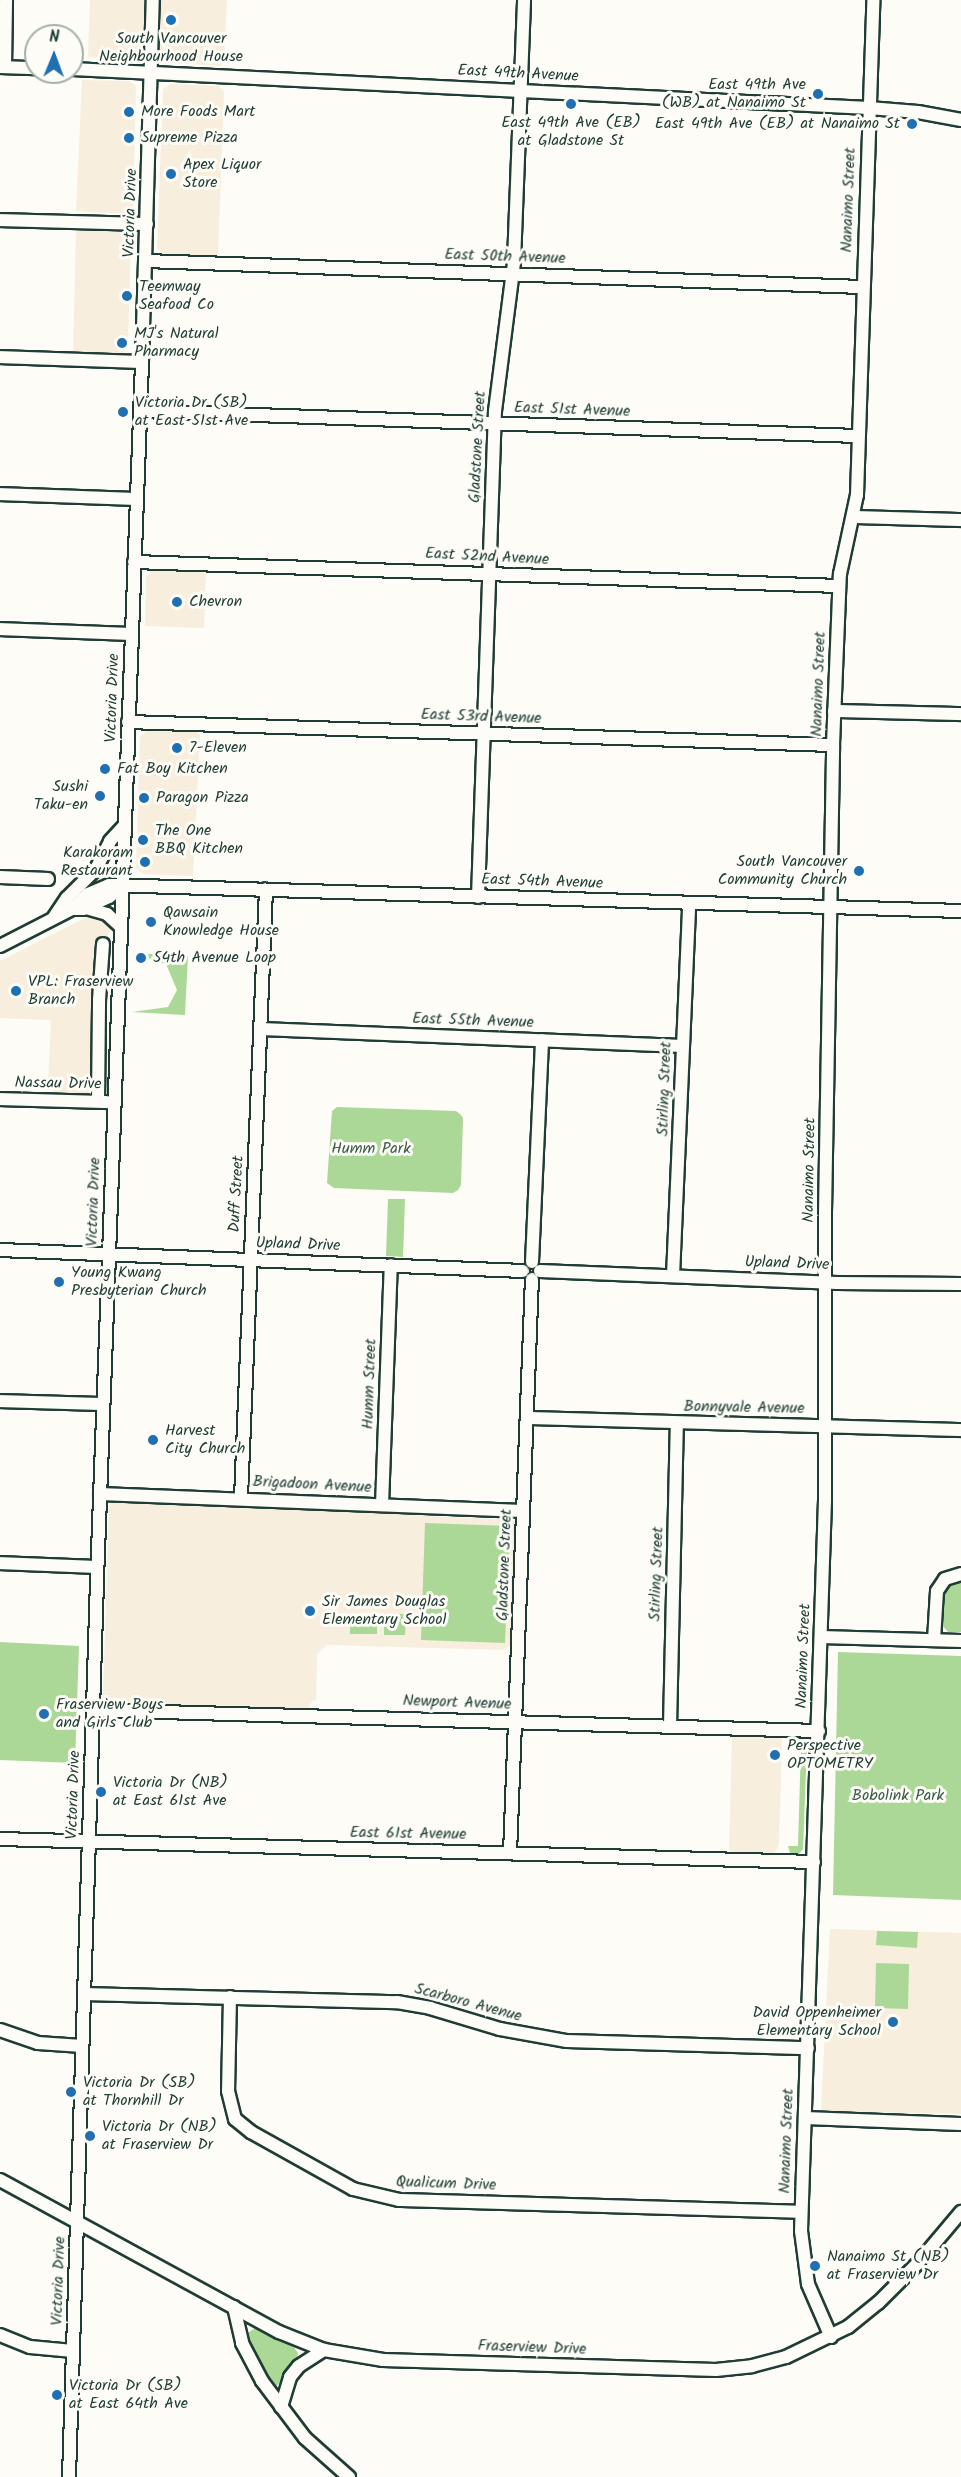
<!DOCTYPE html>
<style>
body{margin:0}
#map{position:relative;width:961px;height:2477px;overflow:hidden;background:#fdfcf7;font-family:Kalam,sans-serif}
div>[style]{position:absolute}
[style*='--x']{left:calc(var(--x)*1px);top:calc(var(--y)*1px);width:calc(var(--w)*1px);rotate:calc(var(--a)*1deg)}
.built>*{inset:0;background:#f8eedd}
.green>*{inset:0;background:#abd897}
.roads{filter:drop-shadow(2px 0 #1f3d34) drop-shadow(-2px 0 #1f3d34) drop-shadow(0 2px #1f3d34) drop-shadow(0 -2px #1f3d34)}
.minor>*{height:12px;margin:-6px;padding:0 6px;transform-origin:6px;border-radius:6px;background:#fdfcf7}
.dots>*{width:16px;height:16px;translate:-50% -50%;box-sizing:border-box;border:3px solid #fdfcf7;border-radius:50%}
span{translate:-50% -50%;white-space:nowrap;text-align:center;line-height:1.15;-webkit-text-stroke:6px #fdfcf7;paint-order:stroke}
.poi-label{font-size:16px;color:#1f3d34}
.right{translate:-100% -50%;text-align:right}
.left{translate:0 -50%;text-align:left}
.street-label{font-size:16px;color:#1f3d34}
.park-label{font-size:16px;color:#3b5c48}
.north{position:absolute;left:24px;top:24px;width:60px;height:60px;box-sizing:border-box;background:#fdfcf7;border:2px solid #a4b0a9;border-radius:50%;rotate:1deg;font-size:16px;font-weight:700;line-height:24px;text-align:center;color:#1f3d34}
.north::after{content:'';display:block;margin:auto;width:21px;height:27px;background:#1f6fb2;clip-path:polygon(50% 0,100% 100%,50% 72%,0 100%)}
</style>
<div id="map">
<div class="built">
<div style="clip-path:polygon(90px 0,227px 0,224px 61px,221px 66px,171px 63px,166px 61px,164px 55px,138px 54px,131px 62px,124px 62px,121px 58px,88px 57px)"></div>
<div style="clip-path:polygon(82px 80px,130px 81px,136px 86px,133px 211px,130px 214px,76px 211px)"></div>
<div style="clip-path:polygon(171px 84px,219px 86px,224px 92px,218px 256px,163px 254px,157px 248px,163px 89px)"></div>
<div style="clip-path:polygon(79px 229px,125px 230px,131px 236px,128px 343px,126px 351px,121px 353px,73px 352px,76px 232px)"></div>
<div style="clip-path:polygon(153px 570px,206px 572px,204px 628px,145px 626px,146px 577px)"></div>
<div style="clip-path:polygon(146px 731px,197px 732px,200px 735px,193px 876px,143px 874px,136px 868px,140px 737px)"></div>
<div style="clip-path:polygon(91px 915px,104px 920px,111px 929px,106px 938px,98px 939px,92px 1094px,58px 1095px,48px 1086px,51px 1020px,0 1018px,0 961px)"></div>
<div style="clip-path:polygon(113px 1500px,272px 1506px,277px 1509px,340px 1512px,346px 1509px,397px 1511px,405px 1515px,494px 1519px,508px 1515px,517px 1524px,513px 1643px,503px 1650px,327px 1645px,317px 1654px,316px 1700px,312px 1701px,308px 1710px,108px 1704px,103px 1696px,109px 1506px)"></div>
<div style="clip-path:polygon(737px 1733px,778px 1736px,782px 1739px,779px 1845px,774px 1854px,732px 1854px,729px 1849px,732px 1738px)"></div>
<div style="clip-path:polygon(830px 1929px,961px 1933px,961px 2114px,821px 2111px)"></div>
</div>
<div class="green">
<div style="clip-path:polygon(133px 953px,188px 956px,185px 1015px,132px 1012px,168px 1007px,177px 990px,166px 964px)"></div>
<div style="clip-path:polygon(337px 1107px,456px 1111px,460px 1114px,463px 1118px,461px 1185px,458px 1190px,453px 1193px,334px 1188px,327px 1183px,332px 1111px)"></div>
<div style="clip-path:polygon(388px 1199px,405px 1199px,403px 1257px,386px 1256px)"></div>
<div style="clip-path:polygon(425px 1523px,510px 1526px,505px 1643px,421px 1640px)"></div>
<div style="clip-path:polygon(961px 1579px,961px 1632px,948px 1632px,940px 1623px,941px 1597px,947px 1585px)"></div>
<div style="clip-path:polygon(384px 1613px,406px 1614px,405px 1635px,384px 1635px)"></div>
<div style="clip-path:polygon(350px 1618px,377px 1618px,377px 1634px,350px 1634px)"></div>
<div style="clip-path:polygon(0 1642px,79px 1646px,75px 1763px,0 1760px)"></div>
<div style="clip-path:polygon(838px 1652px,961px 1656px,961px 1900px,833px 1895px)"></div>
<div style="clip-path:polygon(794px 1736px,805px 1738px,807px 1745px,803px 1849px,798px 1855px,791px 1856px,788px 1846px,798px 1846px,801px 1745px,792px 1744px)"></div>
<div style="clip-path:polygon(877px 1931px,918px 1932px,917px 1948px,876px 1945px)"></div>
<div style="clip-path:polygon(876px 1963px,909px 1964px,908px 2009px,875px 2008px)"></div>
<div style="clip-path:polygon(255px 2328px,293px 2346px,298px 2353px,297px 2360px,277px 2386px,271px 2384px,246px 2342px,246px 2334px)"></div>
</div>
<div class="roads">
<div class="minor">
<div style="--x:0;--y:67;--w:36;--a:2"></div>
<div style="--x:5;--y:67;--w:67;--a:-89.1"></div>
<div style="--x:72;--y:69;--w:798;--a:2.8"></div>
<div style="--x:869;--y:108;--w:49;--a:4.7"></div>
<div style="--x:918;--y:112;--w:44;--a:10.5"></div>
<div style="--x:0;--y:220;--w:147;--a:1.6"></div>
<div style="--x:146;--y:261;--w:717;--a:2.08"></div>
<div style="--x:0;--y:357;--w:142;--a:2"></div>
<div style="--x:141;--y:411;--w:716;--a:2"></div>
<div style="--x:0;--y:494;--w:137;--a:2.1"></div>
<div style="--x:853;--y:517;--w:108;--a:1.6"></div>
<div style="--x:134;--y:562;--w:705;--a:1.95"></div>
<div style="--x:0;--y:629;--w:132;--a:2.2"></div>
<div style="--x:834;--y:711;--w:127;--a:1.4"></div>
<div style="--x:128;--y:722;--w:705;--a:1.87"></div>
<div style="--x:0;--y:877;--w:48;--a:2.4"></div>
<div style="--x:478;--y:897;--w:486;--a:-88"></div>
<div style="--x:495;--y:411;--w:150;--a:-82.7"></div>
<div style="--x:514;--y:262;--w:262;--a:-87.8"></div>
<div style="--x:86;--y:908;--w:22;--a:16"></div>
<div style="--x:107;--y:914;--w:19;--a:43"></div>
<div style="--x:72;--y:909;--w:11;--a:0"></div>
<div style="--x:83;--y:909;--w:29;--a:-25"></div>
<div style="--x:109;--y:897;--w:16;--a:-38"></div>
<div style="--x:54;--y:917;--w:23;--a:-56"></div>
<div style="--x:67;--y:898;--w:41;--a:-45"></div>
<div style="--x:96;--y:869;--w:31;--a:-63"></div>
<div style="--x:110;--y:841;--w:21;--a:-47"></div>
<div style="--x:0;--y:946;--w:81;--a:-27.2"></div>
<div style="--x:72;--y:909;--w:22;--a:-43"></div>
<div style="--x:88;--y:894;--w:23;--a:-23"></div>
<div style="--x:109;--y:885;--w:852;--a:1.75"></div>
<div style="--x:261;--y:1029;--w:422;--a:2.3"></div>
<div style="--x:0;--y:1099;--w:107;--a:1.6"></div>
<div style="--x:98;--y:1101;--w:101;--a:-89.4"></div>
<div style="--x:99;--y:1000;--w:56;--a:-85.9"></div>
<div style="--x:0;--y:1250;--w:523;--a:2.3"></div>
<div style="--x:532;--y:1262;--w:222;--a:-87.4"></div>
<div style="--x:540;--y:1271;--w:297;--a:2.3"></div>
<div style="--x:837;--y:1283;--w:124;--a:0.5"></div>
<div style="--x:673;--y:1276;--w:373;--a:-87.5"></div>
<div style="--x:0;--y:1401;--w:103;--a:1.7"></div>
<div style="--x:527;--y:1418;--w:434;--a:1.6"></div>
<div style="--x:100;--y:1494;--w:423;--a:2.3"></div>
<div style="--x:241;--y:1498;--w:609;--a:-87.65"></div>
<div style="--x:382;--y:1505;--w:240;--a:-87.9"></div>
<div style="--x:0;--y:1563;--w:97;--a:2.4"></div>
<div style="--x:821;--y:1637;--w:140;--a:1.6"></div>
<div style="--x:934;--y:1640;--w:49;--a:-86.5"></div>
<div style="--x:937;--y:1591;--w:14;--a:-56"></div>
<div style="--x:945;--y:1579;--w:17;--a:-17"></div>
<div style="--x:93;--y:1710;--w:726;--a:1.66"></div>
<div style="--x:670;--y:1726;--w:303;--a:-88.7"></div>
<div style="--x:0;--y:1839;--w:814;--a:1.62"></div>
<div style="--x:510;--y:1853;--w:574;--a:-87.81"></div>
<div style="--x:84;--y:1994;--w:313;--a:1.5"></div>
<div style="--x:397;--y:2002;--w:34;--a:10"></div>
<div style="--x:430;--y:2008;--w:73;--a:16.7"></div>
<div style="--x:500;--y:2029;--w:68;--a:10.2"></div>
<div style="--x:567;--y:2041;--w:241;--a:1.7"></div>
<div style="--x:230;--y:1997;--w:94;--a:91.2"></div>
<div style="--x:228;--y:2091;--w:29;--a:76"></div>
<div style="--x:235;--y:2119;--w:21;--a:39"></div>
<div style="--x:251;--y:2132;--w:117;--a:29.2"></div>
<div style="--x:353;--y:2189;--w:47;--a:13.4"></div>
<div style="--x:399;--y:2200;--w:402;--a:1.7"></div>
<div style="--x:0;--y:2030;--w:40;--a:18.9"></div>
<div style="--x:38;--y:2043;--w:44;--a:3.9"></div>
<div style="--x:805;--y:2118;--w:156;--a:2.2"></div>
<div style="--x:0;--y:2180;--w:318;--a:28.6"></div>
<div style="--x:279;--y:2332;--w:48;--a:21.8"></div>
<div style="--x:324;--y:2350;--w:60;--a:9.6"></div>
<div style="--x:383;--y:2360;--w:333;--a:1.7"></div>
<div style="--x:716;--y:2370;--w:36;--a:-6"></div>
<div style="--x:752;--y:2366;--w:35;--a:-15"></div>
<div style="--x:786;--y:2357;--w:69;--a:-25.8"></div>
<div style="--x:848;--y:2327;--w:38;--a:-39"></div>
<div style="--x:878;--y:2303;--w:57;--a:-45"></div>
<div style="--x:918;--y:2263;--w:67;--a:-49.9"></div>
<div style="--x:234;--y:2307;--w:37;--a:77"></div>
<div style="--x:242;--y:2343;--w:43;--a:62.2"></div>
<div style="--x:262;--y:2381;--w:71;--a:53"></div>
<div style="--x:305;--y:2438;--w:59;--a:41.6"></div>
<div style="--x:0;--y:2335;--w:32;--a:22"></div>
<div style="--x:30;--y:2347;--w:43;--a:5.3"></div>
<div style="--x:831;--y:2337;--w:58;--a:-113.5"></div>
<div style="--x:808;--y:2284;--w:53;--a:-97.5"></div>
<div style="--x:801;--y:2231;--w:730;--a:-88.12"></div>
<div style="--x:825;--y:1501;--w:289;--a:-90"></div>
<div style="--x:825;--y:1212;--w:467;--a:-89"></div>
<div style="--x:833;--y:745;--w:171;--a:-87.7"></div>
<div style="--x:840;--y:574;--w:81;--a:-77.9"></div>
<div style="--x:857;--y:495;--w:495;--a:-88.1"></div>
<div style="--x:281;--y:2407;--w:31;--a:-73"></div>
<div style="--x:290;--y:2377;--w:14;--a:-51"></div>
<div style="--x:299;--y:2366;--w:30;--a:-33"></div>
<div style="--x:69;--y:2477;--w:898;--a:-88.21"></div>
<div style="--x:97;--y:1579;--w:1218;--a:-87.88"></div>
<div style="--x:142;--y:362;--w:362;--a:-88.3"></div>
</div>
</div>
<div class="dots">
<div style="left:171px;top:20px;background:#1f6fb2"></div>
<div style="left:818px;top:94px;background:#1f6fb2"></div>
<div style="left:571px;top:104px;background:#1f6fb2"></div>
<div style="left:129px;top:112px;background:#1f6fb2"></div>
<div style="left:912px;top:124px;background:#1f6fb2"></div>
<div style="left:129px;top:138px;background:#1f6fb2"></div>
<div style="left:171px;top:174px;background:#1f6fb2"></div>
<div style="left:127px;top:296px;background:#1f6fb2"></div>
<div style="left:122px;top:343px;background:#1f6fb2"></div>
<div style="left:123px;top:412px;background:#1f6fb2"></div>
<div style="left:177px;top:602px;background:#1f6fb2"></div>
<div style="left:177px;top:748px;background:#1f6fb2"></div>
<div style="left:105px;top:769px;background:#1f6fb2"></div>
<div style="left:100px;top:796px;background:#1f6fb2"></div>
<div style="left:144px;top:798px;background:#1f6fb2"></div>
<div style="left:143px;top:840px;background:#1f6fb2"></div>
<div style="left:145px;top:862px;background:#1f6fb2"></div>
<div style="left:859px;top:871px;background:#1f6fb2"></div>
<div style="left:151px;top:922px;background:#1f6fb2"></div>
<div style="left:141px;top:958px;background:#1f6fb2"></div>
<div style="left:16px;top:991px;background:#1f6fb2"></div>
<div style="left:59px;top:1282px;background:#1f6fb2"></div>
<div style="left:153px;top:1440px;background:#1f6fb2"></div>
<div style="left:310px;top:1611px;background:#1f6fb2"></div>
<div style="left:44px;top:1714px;background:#1f6fb2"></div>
<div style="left:775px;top:1755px;background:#1f6fb2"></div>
<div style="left:101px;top:1792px;background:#1f6fb2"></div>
<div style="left:893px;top:2022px;background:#1f6fb2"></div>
<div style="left:71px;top:2092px;background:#1f6fb2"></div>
<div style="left:90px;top:2136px;background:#1f6fb2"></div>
<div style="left:815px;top:2266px;background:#1f6fb2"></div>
<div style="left:57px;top:2395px;background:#1f6fb2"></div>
</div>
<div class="poi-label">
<span style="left:171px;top:48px">South Vancouver<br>Neighbourhood House</span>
<span class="right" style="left:806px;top:94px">East 49th Ave<br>(WB) at Nanaimo St</span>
<span class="left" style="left:141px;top:112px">More Foods Mart</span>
<span style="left:571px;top:132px">East 49th Ave (EB)<br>at Gladstone St</span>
<span class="right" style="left:900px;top:124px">East 49th Ave (EB) at Nanaimo St</span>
<span class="left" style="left:141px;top:138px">Supreme Pizza</span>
<span class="left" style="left:183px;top:174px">Apex Liquor<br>Store</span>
<span class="left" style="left:139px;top:296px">Teemway<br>Seafood Co</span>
<span class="left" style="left:134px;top:343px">MJ's Natural<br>Pharmacy</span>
<span class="left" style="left:135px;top:412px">Victoria Dr (SB)<br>at East 51st Ave</span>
<span class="left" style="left:189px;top:602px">Chevron</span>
<span class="left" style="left:189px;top:748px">7-Eleven</span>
<span class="left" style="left:117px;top:769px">Fat Boy Kitchen</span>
<span class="right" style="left:88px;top:796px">Sushi<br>Taku-en</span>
<span class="left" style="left:156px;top:798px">Paragon Pizza</span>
<span class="left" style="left:155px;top:840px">The One<br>BBQ Kitchen</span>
<span class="right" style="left:133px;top:862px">Karakoram<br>Restaurant</span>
<span class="right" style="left:847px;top:871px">South Vancouver<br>Community Church</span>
<span class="left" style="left:163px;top:922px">Qawsain<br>Knowledge House</span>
<span class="left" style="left:153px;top:958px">54th Avenue Loop</span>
<span class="left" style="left:28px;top:991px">VPL: Fraserview<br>Branch</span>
<span class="left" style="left:71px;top:1282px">Young Kwang<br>Presbyterian Church</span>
<span class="left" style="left:165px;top:1440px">Harvest<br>City Church</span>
<span class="left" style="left:322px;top:1611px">Sir James Douglas<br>Elementary School</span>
<span class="left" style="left:56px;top:1714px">Fraserview Boys<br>and Girls Club</span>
<span class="left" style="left:787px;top:1755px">Perspective<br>OPTOMETRY</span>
<span class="left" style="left:113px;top:1792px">Victoria Dr (NB)<br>at East 61st Ave</span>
<span class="right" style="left:881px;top:2022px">David Oppenheimer<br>Elementary School</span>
<span class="left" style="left:83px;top:2092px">Victoria Dr (SB)<br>at Thornhill Dr</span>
<span class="left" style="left:102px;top:2136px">Victoria Dr (NB)<br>at Fraserview Dr</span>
<span class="left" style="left:827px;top:2266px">Nanaimo St (NB)<br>at Fraserview Dr</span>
<span class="left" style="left:69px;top:2395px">Victoria Dr (SB)<br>at East 64th Ave</span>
</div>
<div class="street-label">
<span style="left:518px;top:74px;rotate:3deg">East 49th Avenue</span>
<span style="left:849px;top:200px;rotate:-88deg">Nanaimo Street</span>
<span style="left:131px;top:213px;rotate:-88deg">Victoria Drive</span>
<span style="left:505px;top:257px;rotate:2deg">East 50th Avenue</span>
<span style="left:572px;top:410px;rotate:2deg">East 51st Avenue</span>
<span style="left:478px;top:447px;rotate:-87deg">Gladstone Street</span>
<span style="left:487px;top:557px;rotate:3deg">East 52nd Avenue</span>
<span style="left:819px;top:684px;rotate:-88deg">Nanaimo Street</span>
<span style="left:113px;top:698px;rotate:-88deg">Victoria Drive</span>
<span style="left:481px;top:717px;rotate:2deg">East 53rd Avenue</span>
<span style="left:542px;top:882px;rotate:2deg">East 54th Avenue</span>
<span style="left:473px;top:1021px;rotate:2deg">East 55th Avenue</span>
<span style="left:58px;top:1084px;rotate:1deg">Nassau Drive</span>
<span style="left:665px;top:1089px;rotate:-88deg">Stirling Street</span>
<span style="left:810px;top:1170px;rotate:-89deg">Nanaimo Street</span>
<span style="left:237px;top:1194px;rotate:-87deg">Duff Street</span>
<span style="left:94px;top:1202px;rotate:-88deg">Victoria Drive</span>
<span style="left:298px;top:1245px;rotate:2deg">Upland Drive</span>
<span style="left:787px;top:1264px;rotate:2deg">Upland Drive</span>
<span style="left:370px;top:1384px;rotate:-88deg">Humm Street</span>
<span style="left:744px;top:1408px;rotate:1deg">Bonnyvale Avenue</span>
<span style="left:312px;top:1485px;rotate:3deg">Brigadoon Avenue</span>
<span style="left:505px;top:1565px;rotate:-88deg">Gladstone Street</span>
<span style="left:657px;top:1574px;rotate:-88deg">Stirling Street</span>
<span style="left:804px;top:1656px;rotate:-88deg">Nanaimo Street</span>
<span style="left:457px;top:1703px;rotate:2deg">Newport Avenue</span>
<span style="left:74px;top:1795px;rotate:-88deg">Victoria Drive</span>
<span style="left:408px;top:1834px;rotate:1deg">East 61st Avenue</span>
<span style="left:468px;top:2003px;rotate:15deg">Scarboro Avenue</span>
<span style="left:787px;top:2141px;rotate:-88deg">Nanaimo Street</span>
<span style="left:446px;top:2184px;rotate:2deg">Qualicum Drive</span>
<span style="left:59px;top:2281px;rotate:-88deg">Victoria Drive</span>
<span style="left:532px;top:2348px;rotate:2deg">Fraserview Drive</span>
</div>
<div class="park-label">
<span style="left:371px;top:1149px">Humm Park</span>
<span style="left:898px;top:1796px">Bobolink Park</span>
</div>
<div class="north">N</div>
</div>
